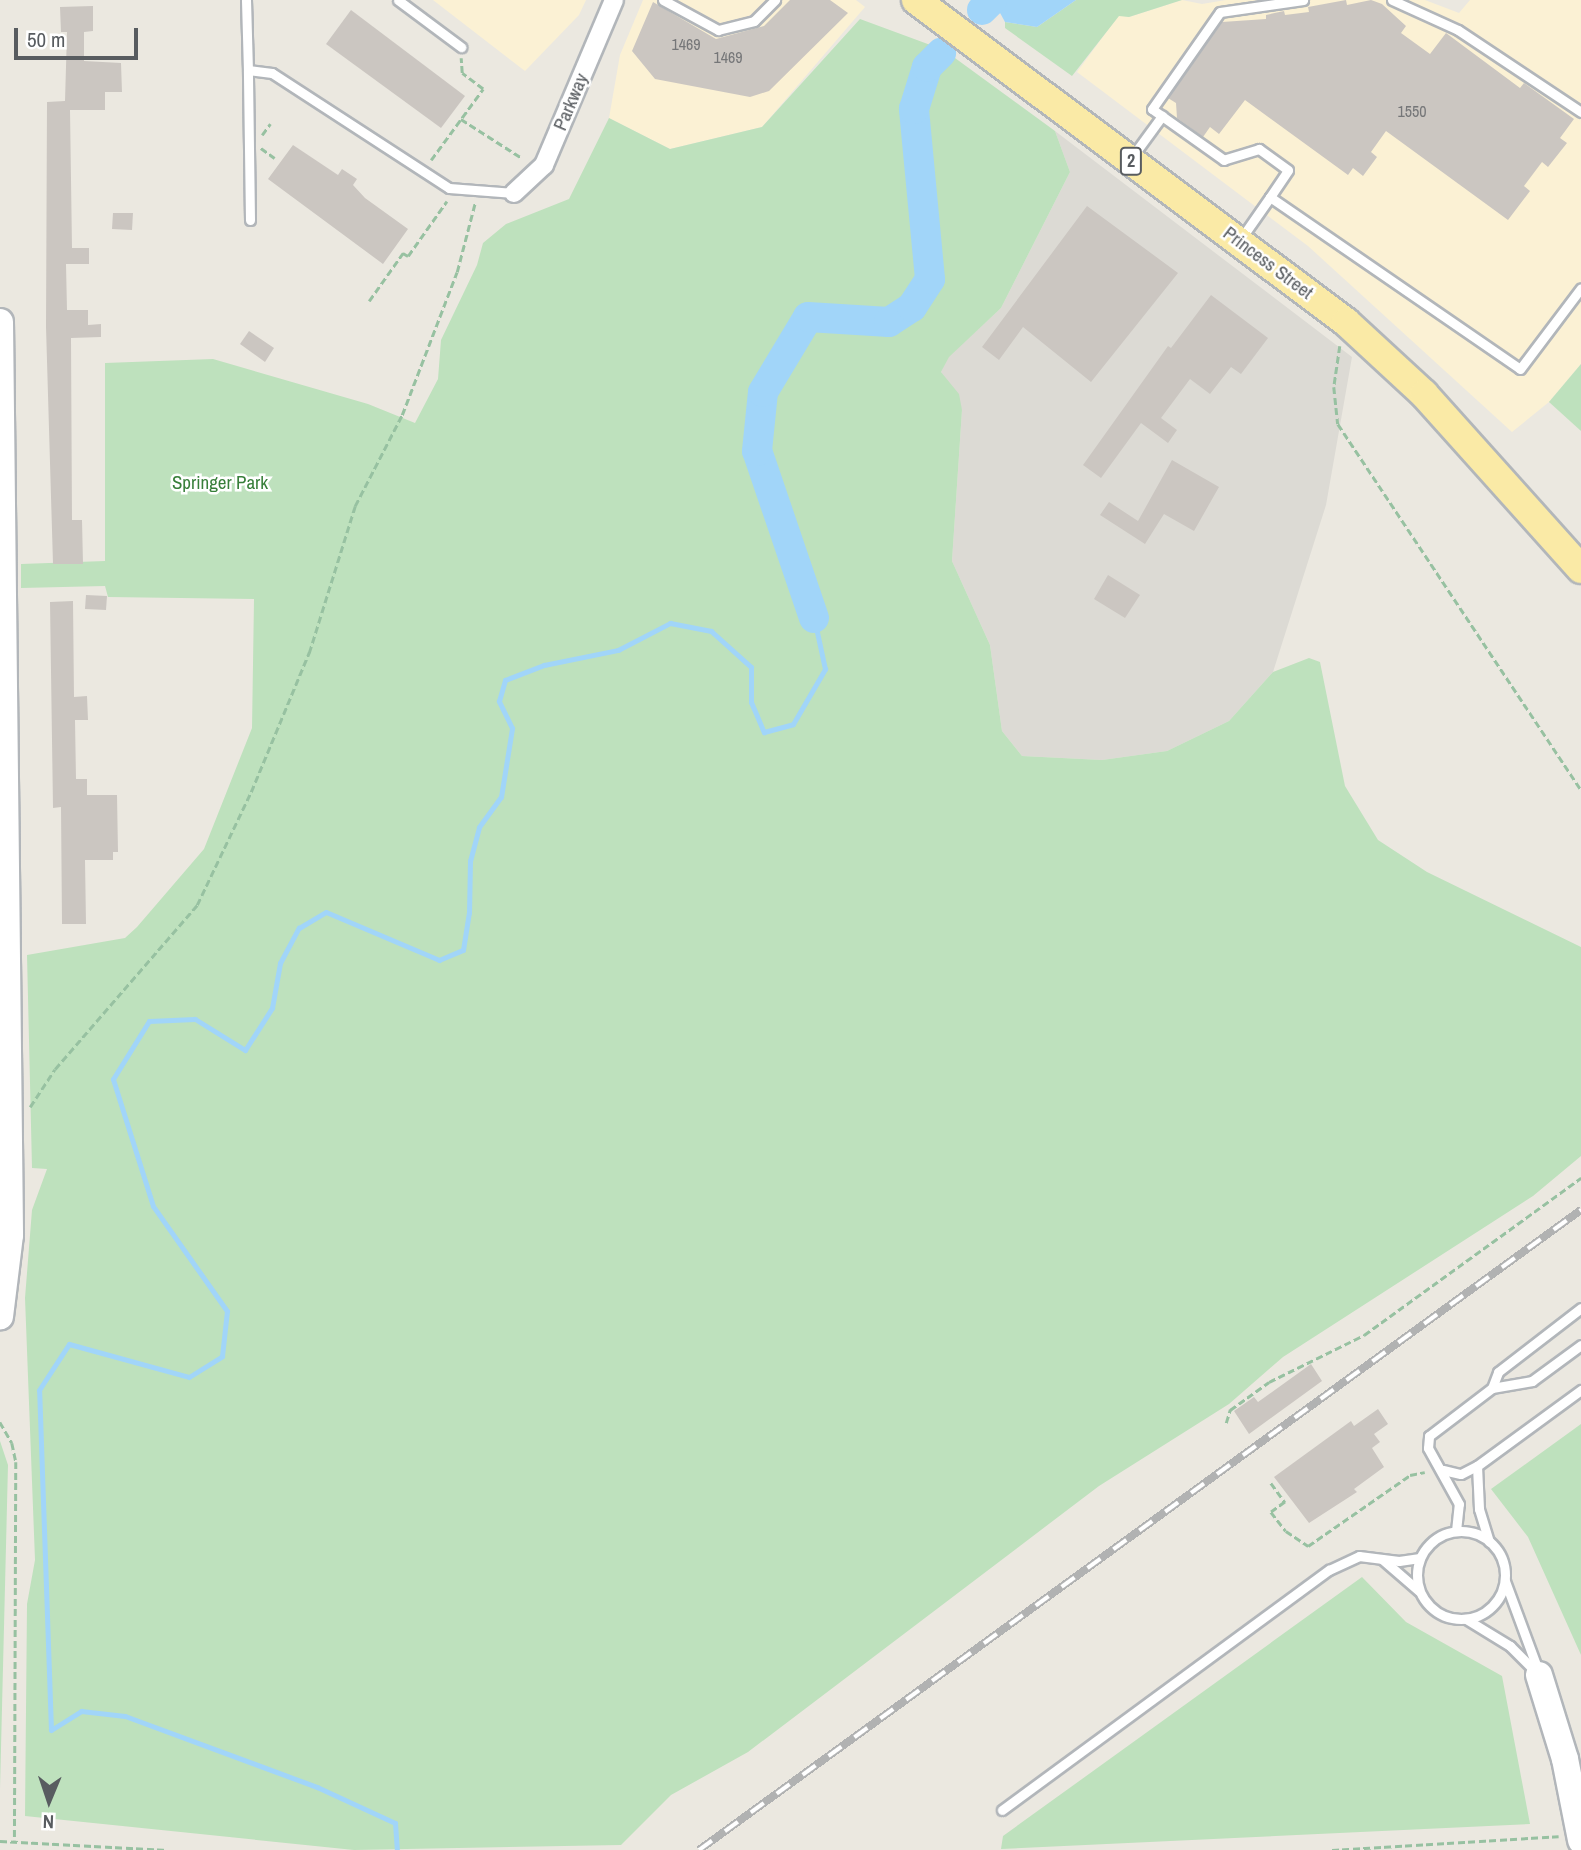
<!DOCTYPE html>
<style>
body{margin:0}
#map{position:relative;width:1581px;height:1850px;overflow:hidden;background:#ebe8e0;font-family:"Archivo Narrow",sans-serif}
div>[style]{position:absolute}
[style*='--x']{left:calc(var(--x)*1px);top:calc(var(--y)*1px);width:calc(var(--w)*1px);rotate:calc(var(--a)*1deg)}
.commercial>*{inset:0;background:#fbf1d4}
.industrial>*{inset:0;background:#dcdad4}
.green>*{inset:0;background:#bee1bd}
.water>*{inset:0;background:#a1d5f9}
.stream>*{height:5px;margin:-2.5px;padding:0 2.5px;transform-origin:2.5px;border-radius:2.5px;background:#a1d5f9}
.river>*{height:30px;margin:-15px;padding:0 15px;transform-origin:15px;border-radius:15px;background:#a1d5f9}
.building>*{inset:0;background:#cbc6c1}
.path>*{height:2.5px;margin-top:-1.25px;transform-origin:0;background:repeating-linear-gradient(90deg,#97c1a1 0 7px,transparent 0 10.5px)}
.roads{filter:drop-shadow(2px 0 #b2b6ba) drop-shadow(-2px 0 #b2b6ba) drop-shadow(0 2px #b2b6ba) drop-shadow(0 -2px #b2b6ba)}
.lane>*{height:9px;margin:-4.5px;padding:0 4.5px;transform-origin:4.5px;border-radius:4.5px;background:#fff}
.lane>.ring{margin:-4.5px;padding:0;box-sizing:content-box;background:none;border:9px solid #fff;border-radius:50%}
.street>*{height:18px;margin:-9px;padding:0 9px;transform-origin:9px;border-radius:9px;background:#fff}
.secondary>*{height:26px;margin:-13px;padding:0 13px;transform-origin:13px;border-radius:13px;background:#fff}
.primary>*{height:28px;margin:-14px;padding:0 14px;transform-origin:14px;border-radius:14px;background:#faeaa6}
.rail>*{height:8px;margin-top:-4px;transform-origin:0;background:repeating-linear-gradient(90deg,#fff 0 16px,#b1b2b2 0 32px);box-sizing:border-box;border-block:2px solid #b1b2b2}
span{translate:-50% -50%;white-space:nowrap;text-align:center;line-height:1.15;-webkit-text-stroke:5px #fff;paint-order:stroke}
.number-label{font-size:16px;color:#757678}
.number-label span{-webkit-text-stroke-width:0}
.shield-label span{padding:2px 5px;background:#fff;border:2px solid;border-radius:5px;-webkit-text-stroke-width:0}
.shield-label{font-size:18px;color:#585c60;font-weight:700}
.street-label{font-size:19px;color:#585c60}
.park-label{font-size:19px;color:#387f3a}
.north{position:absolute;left:14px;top:1766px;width:70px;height:70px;-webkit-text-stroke:5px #fff;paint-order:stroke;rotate:182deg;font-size:19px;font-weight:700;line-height:28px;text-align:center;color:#585c60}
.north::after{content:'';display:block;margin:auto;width:24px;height:32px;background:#585c60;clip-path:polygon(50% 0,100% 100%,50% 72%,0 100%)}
.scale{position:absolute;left:14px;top:28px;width:124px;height:32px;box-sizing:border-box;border:4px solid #585c60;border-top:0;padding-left:9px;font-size:21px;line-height:24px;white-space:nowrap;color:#585c60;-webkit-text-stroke:5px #fff;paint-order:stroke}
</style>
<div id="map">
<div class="commercial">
<div style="clip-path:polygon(433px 0,586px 0,579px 15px,525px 71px)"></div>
<div style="clip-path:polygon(643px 0,856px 0,865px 7px,762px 127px,670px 149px,609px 118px,620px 55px)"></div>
<div style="clip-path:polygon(1182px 0,1202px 4px,1226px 0,1425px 0,1459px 13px,1470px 0,1581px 0,1581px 364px,1549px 402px,1512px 432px,1308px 246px,1077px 72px,1119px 15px,1129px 17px)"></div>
</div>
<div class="industrial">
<div style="clip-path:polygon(1055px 131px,1352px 357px,1326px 505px,1273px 672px,1229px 721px,1167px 751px,1102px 760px,1022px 756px,1002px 731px,990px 645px,952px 561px,962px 410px,941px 372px,948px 357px,1001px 308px,1070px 172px)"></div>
</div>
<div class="green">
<div style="clip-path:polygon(1076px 0,1182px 0,1129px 17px,1119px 16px,1072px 76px,1005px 28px,1005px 22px,1037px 27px)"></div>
<div style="clip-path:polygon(860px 19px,944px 50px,1055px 131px,1070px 172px,1001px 308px,949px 357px,941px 372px,959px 394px,962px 410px,952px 561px,990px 645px,1002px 731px,1022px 756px,1102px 760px,1167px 751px,1229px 721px,1273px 672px,1309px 658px,1320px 662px,1345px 786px,1378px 840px,1427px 872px,1581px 947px,1581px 1156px,1533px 1196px,1283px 1357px,1229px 1404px,1099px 1486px,748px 1752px,671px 1795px,621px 1845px,354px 1850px,25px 1816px,27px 1604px,35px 1560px,25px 1298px,32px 1210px,47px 1169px,32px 1168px,27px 955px,125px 938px,137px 927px,204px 849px,252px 728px,254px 599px,108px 597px,105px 586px,21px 588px,21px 564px,105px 561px,105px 363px,213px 359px,368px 404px,415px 423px,438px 379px,441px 340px,477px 265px,483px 243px,506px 224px,569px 199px,609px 118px,670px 149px,762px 127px)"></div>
<div style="clip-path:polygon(1581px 364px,1581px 431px,1549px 402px)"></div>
<div style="clip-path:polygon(1581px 1424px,1581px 1655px,1528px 1537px,1491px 1489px)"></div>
<div style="clip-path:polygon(0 1441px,8px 1465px,0 1789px)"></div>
<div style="clip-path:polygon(1362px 1577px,1406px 1622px,1502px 1676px,1530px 1824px,1001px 1849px,1003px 1836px)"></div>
</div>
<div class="water">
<div style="clip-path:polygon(993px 0,1076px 0,1037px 27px,1005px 22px)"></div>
</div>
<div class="stream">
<div style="--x:51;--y:1730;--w:340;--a:-92"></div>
<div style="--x:39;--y:1390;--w:55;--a:-56.9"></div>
<div style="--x:69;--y:1344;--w:124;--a:15.4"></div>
<div style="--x:189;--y:1377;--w:39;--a:-32"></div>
<div style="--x:222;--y:1356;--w:45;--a:-83.7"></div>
<div style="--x:227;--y:1311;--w:128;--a:-125.2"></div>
<div style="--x:153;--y:1206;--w:133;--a:-107.5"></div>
<div style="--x:113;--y:1079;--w:68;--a:-58.2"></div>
<div style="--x:149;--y:1021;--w:46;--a:-2.5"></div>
<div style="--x:195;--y:1019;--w:59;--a:31.8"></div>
<div style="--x:245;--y:1050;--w:50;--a:-57.3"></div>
<div style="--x:272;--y:1008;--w:46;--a:-79.9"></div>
<div style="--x:280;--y:963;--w:40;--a:-62"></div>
<div style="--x:299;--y:928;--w:31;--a:-31"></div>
<div style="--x:326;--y:912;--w:123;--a:23"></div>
<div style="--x:439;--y:960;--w:26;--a:-23"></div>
<div style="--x:463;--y:950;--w:37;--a:-81"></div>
<div style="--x:469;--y:913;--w:52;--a:-88.9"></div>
<div style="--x:470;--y:861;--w:35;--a:-75"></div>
<div style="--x:479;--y:827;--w:37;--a:-54"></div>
<div style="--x:501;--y:797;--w:70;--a:-80.9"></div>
<div style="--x:512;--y:728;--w:30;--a:-116"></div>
<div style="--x:499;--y:701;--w:22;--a:-74"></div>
<div style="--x:505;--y:680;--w:42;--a:-21"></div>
<div style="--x:544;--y:665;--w:76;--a:-11.5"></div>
<div style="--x:618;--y:650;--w:59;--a:-27.4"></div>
<div style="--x:670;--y:623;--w:42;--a:11"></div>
<div style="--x:711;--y:631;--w:54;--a:42"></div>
<div style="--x:751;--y:667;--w:35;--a:90"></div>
<div style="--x:751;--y:702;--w:33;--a:67"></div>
<div style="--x:764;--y:732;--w:30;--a:-15"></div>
<div style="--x:793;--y:724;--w:64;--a:-59.8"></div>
<div style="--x:825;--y:669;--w:52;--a:-102.2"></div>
<div style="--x:51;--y:1730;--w:36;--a:-32"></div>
<div style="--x:81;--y:1711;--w:44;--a:6.5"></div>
<div style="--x:125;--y:1716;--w:205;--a:20.3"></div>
<div style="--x:317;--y:1787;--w:86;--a:24.8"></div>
<div style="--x:395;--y:1823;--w:27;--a:86"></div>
</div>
<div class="river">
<div style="--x:982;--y:10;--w:14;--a:-45"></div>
<div style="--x:814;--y:618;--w:176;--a:-108.8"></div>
<div style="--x:757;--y:451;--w:59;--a:-84.2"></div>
<div style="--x:763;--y:392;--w:87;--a:-59"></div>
<div style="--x:808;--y:317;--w:81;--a:3.5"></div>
<div style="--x:889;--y:322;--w:27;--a:-33"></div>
<div style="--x:912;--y:307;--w:33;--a:-57"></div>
<div style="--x:930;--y:279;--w:171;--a:-95.4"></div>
<div style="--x:914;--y:109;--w:44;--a:-72.8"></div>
<div style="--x:927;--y:67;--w:20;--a:-45"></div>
</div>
<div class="building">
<div style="clip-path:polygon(790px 0,830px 0,848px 13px,769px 91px,750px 97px,655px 79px,632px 51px,653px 2px,716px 39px,764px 26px)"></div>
<div style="clip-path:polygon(1346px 0,1347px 5px,1371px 0,1382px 4px,1406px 26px,1401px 33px,1430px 54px,1446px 33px,1520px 88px,1524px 83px,1574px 119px,1560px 138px,1567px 143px,1548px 167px,1542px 162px,1524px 186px,1530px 191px,1508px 220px,1386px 131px,1371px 152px,1377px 157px,1363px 176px,1353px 168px,1348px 175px,1245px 100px,1219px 134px,1210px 127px,1203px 137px,1177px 118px,1176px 103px,1168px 98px,1222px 22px,1266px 19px,1266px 15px,1284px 11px,1285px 15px,1309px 12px,1308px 7px)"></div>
<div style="clip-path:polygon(93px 6px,93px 31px,84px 32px,84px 61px,121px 63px,122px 92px,105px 92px,105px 110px,70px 110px,72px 248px,89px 248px,89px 264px,66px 264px,67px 310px,88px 310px,88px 325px,101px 324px,101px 337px,71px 338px,72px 520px,82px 520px,83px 564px,53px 564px,46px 327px,47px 102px,65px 101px,67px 32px,61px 32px,60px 7px)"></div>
<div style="clip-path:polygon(351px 10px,465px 96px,441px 128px,326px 44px)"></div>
<div style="clip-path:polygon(293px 145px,338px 175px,342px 169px,357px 179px,353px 185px,365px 198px,408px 229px,383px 264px,268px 179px)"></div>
<div style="clip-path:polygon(1087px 206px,1178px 273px,1091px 382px,1023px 327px,999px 360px,982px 347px)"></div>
<div style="clip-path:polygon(113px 213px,133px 213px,132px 230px,112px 229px)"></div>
<div style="clip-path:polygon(1211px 295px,1268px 338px,1241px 374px,1231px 367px,1210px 394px,1190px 379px,1161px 418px,1177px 430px,1168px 443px,1141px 423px,1101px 478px,1083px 465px,1168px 346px,1171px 348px)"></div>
<div style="clip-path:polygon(249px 331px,274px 348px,265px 362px,240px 344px)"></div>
<div style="clip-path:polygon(1172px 460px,1219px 487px,1194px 531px,1164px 514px,1145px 544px,1100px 515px,1109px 502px,1138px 521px)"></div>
<div style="clip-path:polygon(1108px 575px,1140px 595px,1125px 618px,1094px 599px)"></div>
<div style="clip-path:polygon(86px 595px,107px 596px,106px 610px,85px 609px)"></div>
<div style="clip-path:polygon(73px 601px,74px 697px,87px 696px,88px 720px,75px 720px,76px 779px,87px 779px,87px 795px,117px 795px,118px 852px,113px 852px,113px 860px,85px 860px,86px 924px,62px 924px,61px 807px,53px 808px,50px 602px)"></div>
<div style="clip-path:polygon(1311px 1364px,1322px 1381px,1249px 1434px,1234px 1411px,1254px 1397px,1258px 1402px)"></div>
<div style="clip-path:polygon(1378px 1409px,1388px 1424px,1374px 1434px,1380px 1442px,1372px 1448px,1384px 1467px,1354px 1489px,1357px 1492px,1309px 1523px,1274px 1477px,1351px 1421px,1354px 1426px)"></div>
</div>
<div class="path">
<div style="--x:461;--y:119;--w:72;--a:32.6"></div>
<div style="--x:262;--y:135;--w:14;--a:-54"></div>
<div style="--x:261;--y:148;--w:17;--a:36"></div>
<div style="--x:431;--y:160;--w:88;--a:-53.8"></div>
<div style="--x:483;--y:89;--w:26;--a:-143"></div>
<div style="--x:462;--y:73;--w:15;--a:-94"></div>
<div style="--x:369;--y:301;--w:59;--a:-54.7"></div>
<div style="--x:403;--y:253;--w:6;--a:31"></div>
<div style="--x:408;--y:256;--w:67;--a:-54.7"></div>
<div style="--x:1340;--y:346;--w:41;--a:98.3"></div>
<div style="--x:1334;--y:387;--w:37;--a:84"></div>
<div style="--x:1338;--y:424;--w:439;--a:56.4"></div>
<div style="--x:30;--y:1107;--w:45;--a:-56.7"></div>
<div style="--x:55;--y:1069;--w:217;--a:-49.1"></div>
<div style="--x:197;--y:905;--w:125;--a:-64.5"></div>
<div style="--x:251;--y:792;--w:151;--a:-67.4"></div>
<div style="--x:309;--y:653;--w:154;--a:-72.6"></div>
<div style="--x:355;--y:506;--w:102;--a:-62.7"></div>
<div style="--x:402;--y:415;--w:153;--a:-69"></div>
<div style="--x:457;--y:272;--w:71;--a:-75.4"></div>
<div style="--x:0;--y:1422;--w:24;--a:60"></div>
<div style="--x:12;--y:1443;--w:19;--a:78"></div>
<div style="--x:16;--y:1462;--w:378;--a:90.2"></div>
<div style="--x:1226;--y:1423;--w:14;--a:-73"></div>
<div style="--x:1230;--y:1410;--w:48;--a:-35.7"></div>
<div style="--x:1269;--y:1382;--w:106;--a:-26.3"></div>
<div style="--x:1364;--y:1335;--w:268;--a:-35.9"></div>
<div style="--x:1271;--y:1483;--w:24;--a:54"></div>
<div style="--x:1285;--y:1502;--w:17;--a:144"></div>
<div style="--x:1271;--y:1512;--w:24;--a:52"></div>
<div style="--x:1286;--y:1531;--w:27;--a:34"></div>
<div style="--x:1308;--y:1546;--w:124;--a:-34.8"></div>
<div style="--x:1410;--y:1475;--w:15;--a:-11"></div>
<div style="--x:0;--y:1841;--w:168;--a:3.1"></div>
<div style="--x:1332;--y:1850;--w:227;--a:-3.5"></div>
</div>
<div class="roads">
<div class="lane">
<div style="--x:246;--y:0;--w:70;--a:88.4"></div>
<div style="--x:398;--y:0;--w:79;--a:36.7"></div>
<div style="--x:663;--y:0;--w:63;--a:28.6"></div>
<div style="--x:718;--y:30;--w:37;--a:-14"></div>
<div style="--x:754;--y:21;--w:30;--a:-45"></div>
<div style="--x:1392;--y:0;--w:72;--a:24.4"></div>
<div style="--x:1458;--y:30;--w:148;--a:33.7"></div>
<div style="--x:1132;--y:157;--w:51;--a:-53.8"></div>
<div style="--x:1270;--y:197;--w:32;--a:-56"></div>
<div style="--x:1288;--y:170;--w:36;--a:-144"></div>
<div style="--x:1259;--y:149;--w:37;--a:163"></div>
<div style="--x:1224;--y:160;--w:88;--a:-144.7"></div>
<div style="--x:1152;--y:109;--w:118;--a:-55"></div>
<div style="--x:1220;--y:12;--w:84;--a:-8.2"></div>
<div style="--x:250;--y:220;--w:150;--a:-90.8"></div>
<div style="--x:248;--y:70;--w:24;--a:7"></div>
<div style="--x:272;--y:73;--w:211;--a:33"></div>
<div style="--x:449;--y:188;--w:65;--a:4.4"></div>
<div style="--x:1240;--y:240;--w:52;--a:-55.1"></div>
<div style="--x:1270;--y:197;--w:303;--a:34.5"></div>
<div style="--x:1520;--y:369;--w:101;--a:-53"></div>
<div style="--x:1492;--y:1388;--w:17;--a:-69"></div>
<div style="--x:1498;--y:1372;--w:105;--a:-37.6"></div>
<div style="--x:1477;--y:1466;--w:43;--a:87.3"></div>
<div style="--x:1479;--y:1509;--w:34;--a:73"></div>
<div style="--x:1443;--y:1470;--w:18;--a:13"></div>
<div style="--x:1461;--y:1474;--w:18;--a:-27"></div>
<div style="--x:1477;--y:1466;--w:129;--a:-36.2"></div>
<div class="ring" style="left:1417px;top:1531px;width:79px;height:79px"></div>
<div style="--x:1456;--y:1531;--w:27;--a:-84"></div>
<div style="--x:1459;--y:1504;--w:64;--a:-119"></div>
<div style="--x:1428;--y:1448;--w:12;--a:-85"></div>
<div style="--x:1429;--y:1436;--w:79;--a:-37.3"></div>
<div style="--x:1492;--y:1388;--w:41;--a:-9.9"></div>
<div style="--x:1532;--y:1381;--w:61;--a:-36.3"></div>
<div style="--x:1382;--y:1559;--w:49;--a:40.9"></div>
<div style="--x:1505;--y:1581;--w:98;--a:69.7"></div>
<div style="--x:1466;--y:1619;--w:52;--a:31.5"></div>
<div style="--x:1510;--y:1646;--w:35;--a:45"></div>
<div style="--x:1002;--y:1810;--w:406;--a:-36.3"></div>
<div style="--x:1329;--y:1570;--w:33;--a:-25"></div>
<div style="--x:1359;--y:1556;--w:40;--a:7.1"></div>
<div style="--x:1399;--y:1561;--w:21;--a:-8"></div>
</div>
<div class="street">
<div style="--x:514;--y:193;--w:41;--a:-43"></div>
<div style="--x:544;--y:165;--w:179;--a:-67"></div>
</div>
<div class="secondary">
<div style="--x:0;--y:322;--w:913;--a:89.37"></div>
<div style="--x:10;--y:1235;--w:82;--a:97"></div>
<div style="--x:1539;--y:1675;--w:88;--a:72.8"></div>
<div style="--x:1565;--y:1759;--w:83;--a:78.8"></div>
</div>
<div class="primary">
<div style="--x:916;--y:0;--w:537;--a:36.83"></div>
<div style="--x:1346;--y:322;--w:106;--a:42.7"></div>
<div style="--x:1424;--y:394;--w:235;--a:48.1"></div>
</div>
</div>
<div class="rail">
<div style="--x:699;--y:1850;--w:1090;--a:-35.97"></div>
</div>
<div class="number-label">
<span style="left:686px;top:44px">1469</span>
<span style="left:728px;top:57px">1469</span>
<span style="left:1412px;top:111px">1550</span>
</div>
<div class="shield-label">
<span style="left:1131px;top:161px">2</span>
</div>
<div class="street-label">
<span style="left:571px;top:102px;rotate:-67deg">Parkway</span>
<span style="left:1268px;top:263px;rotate:37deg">Princess Street</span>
</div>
<div class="park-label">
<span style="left:220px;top:483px">Springer Park</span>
</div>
<div class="north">N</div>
<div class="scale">50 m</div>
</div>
